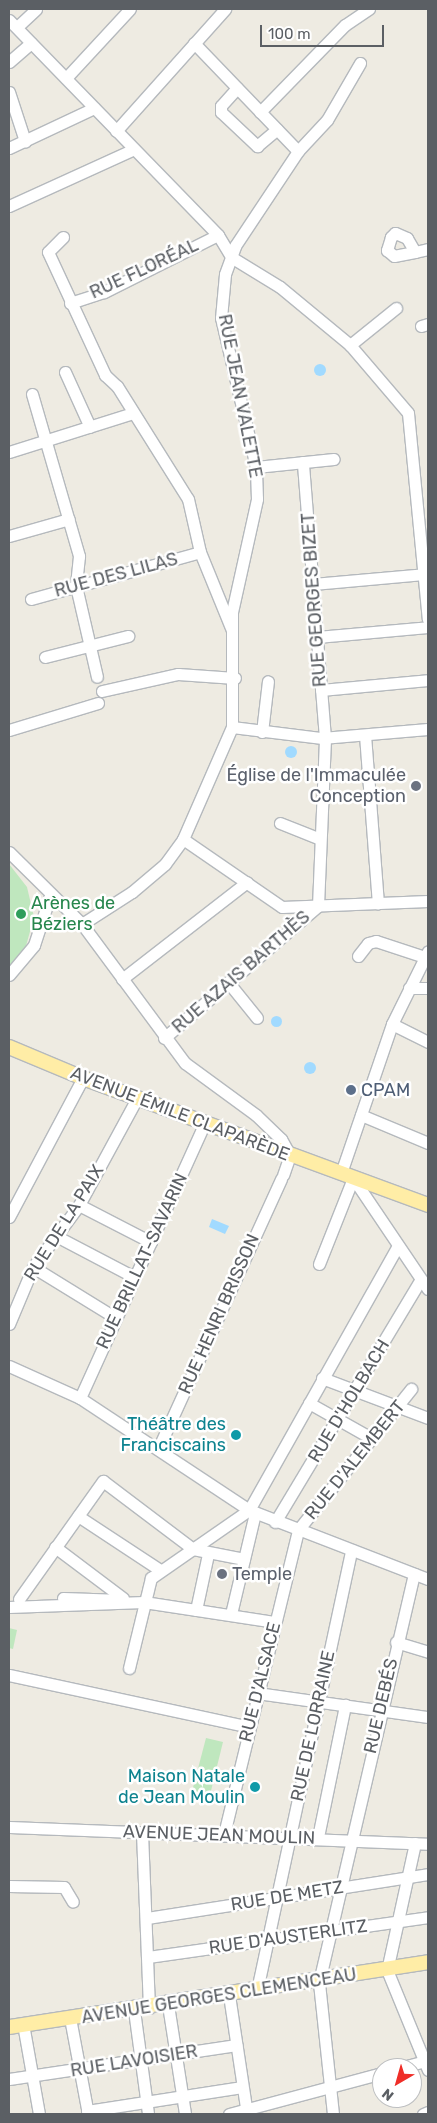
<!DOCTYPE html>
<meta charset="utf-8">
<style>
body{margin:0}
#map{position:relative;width:437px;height:2123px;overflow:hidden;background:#eeebe2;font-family:Rubik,sans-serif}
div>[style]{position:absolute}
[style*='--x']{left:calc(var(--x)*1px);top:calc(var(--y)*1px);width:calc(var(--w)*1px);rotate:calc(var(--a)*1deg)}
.green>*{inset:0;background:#bfe7be}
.water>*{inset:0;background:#a1daff}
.round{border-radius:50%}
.roads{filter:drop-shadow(1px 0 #b5b9bd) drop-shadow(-1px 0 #b5b9bd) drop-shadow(0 1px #b5b9bd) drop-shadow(0 -1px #b5b9bd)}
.minor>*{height:11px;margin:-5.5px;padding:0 5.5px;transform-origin:5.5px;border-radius:5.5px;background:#fff}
.major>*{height:14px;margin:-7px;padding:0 7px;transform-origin:7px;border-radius:7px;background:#ffeda6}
.dots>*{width:14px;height:14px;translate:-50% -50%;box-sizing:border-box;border:2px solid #fff;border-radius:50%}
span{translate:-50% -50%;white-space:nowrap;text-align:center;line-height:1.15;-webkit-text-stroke:5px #fff;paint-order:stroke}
.street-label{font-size:18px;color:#5b5f64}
.worship-label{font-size:18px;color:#5b616d}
.right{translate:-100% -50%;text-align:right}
.left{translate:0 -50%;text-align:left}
.leisure-label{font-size:18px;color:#27864d}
.service-label{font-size:18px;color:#4e5e75}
.culture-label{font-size:18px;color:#0d838f}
.frame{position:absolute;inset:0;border:10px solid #5b5f64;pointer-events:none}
.north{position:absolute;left:372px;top:2058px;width:50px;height:50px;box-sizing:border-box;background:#fff;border:1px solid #bdbfc1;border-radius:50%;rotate:218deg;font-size:14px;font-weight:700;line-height:20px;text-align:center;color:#5b5f64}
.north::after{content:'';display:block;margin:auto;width:18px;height:22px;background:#ef2e28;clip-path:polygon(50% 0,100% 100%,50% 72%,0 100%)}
.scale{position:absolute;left:260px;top:25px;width:124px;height:22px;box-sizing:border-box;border:2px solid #5b5f64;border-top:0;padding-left:6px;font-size:15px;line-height:18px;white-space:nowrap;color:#5b5f64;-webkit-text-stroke:4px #fff;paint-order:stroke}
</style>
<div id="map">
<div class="green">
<div style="clip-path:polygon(9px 864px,27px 887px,34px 917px,26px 946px,9px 967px)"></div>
<div style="clip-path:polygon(9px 1628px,17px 1630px,13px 1649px,9px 1648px)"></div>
<div style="clip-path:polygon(206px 1738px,223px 1742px,208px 1803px,190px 1799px)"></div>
</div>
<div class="water">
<div class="round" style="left:314px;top:364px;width:12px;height:12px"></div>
<div class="round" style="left:285px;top:746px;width:12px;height:12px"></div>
<div class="round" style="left:270.5px;top:1015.5px;width:11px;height:11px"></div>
<div class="round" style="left:304px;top:1062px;width:12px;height:12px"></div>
<div style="clip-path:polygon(212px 1219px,229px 1226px,225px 1234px,209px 1227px)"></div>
</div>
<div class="roads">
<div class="minor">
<div style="--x:9;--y:20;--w:300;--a:45.8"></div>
<div style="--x:218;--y:235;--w:26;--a:59"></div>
<div style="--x:17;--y:27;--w:26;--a:-43"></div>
<div style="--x:194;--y:43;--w:150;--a:46.1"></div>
<div style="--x:9;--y:62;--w:29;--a:-41"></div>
<div style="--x:66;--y:78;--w:94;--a:-47.2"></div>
<div style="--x:237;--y:88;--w:24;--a:132"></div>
<div style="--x:221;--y:106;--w:6;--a:90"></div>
<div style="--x:221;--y:112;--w:50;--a:43.4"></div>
<div style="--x:257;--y:146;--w:26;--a:-40"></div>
<div style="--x:9;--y:92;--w:52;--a:71.9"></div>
<div style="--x:260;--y:112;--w:122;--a:-45.7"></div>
<div style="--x:345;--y:25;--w:29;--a:-34"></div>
<div style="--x:116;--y:131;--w:164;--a:-48.2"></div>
<div style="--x:9;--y:148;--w:94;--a:-25.2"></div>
<div style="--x:9;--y:206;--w:137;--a:-24.5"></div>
<div style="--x:63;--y:237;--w:21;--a:135"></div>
<div style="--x:48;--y:252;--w:136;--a:65.1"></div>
<div style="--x:105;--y:375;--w:16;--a:43"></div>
<div style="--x:117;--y:386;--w:133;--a:57.9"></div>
<div style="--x:188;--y:499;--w:54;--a:77.2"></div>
<div style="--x:200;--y:552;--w:82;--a:67.8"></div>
<div style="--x:415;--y:252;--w:16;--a:-120"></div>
<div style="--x:407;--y:238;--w:13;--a:-157"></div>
<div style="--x:395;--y:233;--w:6;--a:135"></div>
<div style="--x:391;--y:237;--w:14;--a:107"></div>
<div style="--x:387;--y:250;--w:9;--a:41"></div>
<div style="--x:394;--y:256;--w:21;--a:-11"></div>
<div style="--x:415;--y:252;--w:13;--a:-13"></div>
<div style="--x:231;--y:257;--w:57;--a:31.5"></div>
<div style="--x:280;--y:287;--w:91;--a:39.6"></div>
<div style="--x:350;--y:345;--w:89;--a:49.5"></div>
<div style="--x:408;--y:413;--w:207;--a:84.5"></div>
<div style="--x:70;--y:303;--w:36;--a:-18"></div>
<div style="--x:104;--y:292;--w:127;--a:-26.6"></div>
<div style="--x:421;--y:326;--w:7;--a:-16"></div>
<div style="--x:350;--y:345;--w:59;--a:-38.8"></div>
<div style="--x:65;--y:372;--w:60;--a:65.6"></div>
<div style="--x:32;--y:394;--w:169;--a:73.8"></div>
<div style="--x:79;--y:556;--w:30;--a:96"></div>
<div style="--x:76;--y:586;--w:93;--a:77"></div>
<div style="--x:9;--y:452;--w:130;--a:-17.5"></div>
<div style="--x:256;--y:467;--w:78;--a:-5.9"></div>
<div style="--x:9;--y:536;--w:62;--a:-15.8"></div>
<div style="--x:313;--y:584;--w:111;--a:-5.1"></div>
<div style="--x:31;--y:599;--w:175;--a:-15.5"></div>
<div style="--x:317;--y:637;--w:111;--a:-5.1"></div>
<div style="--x:45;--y:657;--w:86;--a:-14.2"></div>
<div style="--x:321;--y:690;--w:107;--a:-5.3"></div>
<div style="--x:102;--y:691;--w:78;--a:-12.6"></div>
<div style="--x:178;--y:674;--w:57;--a:4"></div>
<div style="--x:232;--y:727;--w:91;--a:7"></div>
<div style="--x:322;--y:738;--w:106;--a:-4.9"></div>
<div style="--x:9;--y:730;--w:93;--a:-16.9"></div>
<div style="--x:262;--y:732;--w:51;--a:-83.3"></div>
<div style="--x:365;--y:735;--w:169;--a:85.6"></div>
<div style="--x:280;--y:823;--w:43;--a:21.8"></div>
<div style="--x:183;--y:839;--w:120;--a:34.5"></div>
<div style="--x:282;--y:907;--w:146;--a:-2.4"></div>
<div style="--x:9;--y:852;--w:103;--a:44.6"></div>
<div style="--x:82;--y:924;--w:173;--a:53.5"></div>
<div style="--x:185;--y:1063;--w:88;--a:36.2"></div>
<div style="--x:256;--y:1115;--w:35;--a:44"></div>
<div style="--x:281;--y:1139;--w:18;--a:61"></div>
<div style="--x:290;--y:1155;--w:21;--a:109"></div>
<div style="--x:82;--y:924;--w:59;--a:-32.6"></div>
<div style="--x:132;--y:892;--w:43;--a:-40.3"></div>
<div style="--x:165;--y:864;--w:31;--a:-54"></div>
<div style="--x:183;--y:839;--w:122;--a:-66.4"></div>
<div style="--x:232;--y:727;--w:115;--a:-90"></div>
<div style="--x:232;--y:612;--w:116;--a:-77.5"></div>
<div style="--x:257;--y:499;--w:32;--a:-92"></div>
<div style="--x:256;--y:467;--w:153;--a:-103.2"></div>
<div style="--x:221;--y:318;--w:44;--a:-84.8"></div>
<div style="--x:225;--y:274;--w:30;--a:-70"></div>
<div style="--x:235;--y:246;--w:114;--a:-56.4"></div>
<div style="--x:298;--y:151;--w:42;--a:-46.9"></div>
<div style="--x:327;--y:120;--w:66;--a:-59.9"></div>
<div style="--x:358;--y:956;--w:16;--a:-52"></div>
<div style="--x:368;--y:943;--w:8;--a:-14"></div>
<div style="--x:376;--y:941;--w:52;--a:18.1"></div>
<div style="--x:9;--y:975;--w:39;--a:-50"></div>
<div style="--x:34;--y:945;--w:52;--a:-71.9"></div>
<div style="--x:122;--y:979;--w:158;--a:-37.8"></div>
<div style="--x:228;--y:982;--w:46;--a:51.1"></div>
<div style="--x:409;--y:988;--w:19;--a:0"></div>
<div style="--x:392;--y:1024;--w:40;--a:26.6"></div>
<div style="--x:164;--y:1038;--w:203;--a:-40.6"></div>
<div style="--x:318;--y:906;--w:168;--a:-87.6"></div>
<div style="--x:325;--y:738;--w:277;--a:-94.6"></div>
<div style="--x:361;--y:1115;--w:73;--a:22.7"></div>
<div style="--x:341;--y:1173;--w:157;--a:-71.1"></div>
<div style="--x:392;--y:1024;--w:81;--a:-63.7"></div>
<div style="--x:353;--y:1178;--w:134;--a:56"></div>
<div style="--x:79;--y:1205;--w:81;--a:27.2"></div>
<div style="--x:9;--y:1217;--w:157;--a:-62"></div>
<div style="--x:56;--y:1236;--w:88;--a:27.7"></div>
<div style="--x:319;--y:1264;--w:92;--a:-68.4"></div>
<div style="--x:33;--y:1267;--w:97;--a:31.6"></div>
<div style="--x:9;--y:1324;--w:62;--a:-67.2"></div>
<div style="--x:33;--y:1267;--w:77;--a:-53.4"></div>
<div style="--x:79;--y:1205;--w:122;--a:-61.5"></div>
<div style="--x:9;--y:1366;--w:78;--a:24.3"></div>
<div style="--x:80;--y:1398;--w:203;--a:33.5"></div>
<div style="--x:249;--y:1510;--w:192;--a:21.1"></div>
<div style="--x:322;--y:1378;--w:113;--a:20.7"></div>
<div style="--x:80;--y:1398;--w:302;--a:-65.6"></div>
<div style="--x:309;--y:1403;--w:71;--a:29.4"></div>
<div style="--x:158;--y:1449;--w:297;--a:-65.5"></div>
<div style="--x:78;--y:1516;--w:98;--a:33.4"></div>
<div style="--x:275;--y:1522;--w:283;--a:-59"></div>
<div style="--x:55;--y:1547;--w:85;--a:36.9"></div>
<div style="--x:63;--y:1598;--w:59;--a:1.9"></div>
<div style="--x:19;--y:1599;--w:145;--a:-54.6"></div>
<div style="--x:103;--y:1481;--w:113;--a:37.1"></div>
<div style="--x:193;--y:1549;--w:52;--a:11.1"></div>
<div style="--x:9;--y:1607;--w:135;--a:-2.1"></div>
<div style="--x:144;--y:1602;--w:133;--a:8.7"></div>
<div style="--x:196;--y:1610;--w:57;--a:-77.9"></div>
<div style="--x:231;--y:1614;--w:104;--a:-76.6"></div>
<div style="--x:396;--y:1642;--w:34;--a:17"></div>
<div style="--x:129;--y:1668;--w:93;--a:-76.3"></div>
<div style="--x:151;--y:1578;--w:119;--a:-34.8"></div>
<div style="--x:249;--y:1510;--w:303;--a:-60.6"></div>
<div style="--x:9;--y:1675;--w:246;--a:12.2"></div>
<div style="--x:257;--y:1693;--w:173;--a:8"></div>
<div style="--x:9;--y:1827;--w:419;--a:2.3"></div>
<div style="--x:142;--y:1833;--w:175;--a:87.7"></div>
<div style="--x:224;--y:1834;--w:313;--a:-76.3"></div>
<div style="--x:298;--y:1530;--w:181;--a:-51.3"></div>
<div style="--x:318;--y:1837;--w:135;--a:-78.4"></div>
<div style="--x:415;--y:1843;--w:130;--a:102.4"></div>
<div style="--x:387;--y:1970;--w:108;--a:67.7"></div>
<div style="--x:9;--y:1886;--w:55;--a:1"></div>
<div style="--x:64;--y:1887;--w:17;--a:59"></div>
<div style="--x:147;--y:1918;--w:284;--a:-8.9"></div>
<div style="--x:148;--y:1957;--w:283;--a:-8.1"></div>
<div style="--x:257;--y:1990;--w:450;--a:-77.9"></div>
<div style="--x:229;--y:1995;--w:120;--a:81.4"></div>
<div style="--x:168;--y:2005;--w:110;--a:81.1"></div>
<div style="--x:134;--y:2010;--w:105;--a:82.3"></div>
<div style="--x:70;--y:2018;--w:98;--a:79.4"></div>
<div style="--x:23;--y:2024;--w:91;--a:79.9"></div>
<div style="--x:399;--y:2068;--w:30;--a:-15"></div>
<div style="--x:9;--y:2079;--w:230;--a:-8.5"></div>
<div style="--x:87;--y:2111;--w:157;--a:-8.8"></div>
<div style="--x:229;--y:2114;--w:158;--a:-15"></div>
<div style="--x:333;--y:2114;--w:133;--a:-96.1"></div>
<div style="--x:319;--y:1982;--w:419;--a:-76.9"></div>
<div style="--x:423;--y:2114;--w:5;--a:-22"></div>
</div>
<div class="major">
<div style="--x:9;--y:1047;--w:80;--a:22.7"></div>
<div style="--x:83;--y:1078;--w:368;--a:20.2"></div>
<div style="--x:9;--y:2027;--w:424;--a:-8.8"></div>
</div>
</div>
<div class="dots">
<div style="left:416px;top:786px;background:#6b7280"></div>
<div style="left:21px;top:914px;background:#2e9e5b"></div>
<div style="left:351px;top:1090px;background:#5c6f8a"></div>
<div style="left:236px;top:1435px;background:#0f9aa8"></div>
<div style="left:222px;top:1574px;background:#6b7280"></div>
<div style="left:255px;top:1787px;background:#0f9aa8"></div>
</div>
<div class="street-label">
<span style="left:144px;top:269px;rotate:-25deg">RUE FLORÉAL</span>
<span style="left:240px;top:396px;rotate:79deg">RUE JEAN VALETTE</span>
<span style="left:116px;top:575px;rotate:-15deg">RUE DES LILAS</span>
<span style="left:314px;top:600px;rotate:-94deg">RUE GEORGES BIZET</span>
<span style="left:241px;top:972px;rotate:-41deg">RUE AZAIS BARTHÈS</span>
<span style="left:180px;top:1114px;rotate:21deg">AVENUE ÉMILE CLAPARÈDE</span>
<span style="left:64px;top:1223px;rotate:-58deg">RUE DE LA PAIX</span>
<span style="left:142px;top:1261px;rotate:-65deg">RUE BRILLAT-SAVARIN</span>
<span style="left:219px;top:1314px;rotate:-66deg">RUE HENRI BRISSON</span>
<span style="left:349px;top:1401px;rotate:-59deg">RUE D'HOLBACH</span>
<span style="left:355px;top:1460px;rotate:-51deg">RUE D'ALEMBERT</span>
<span style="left:260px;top:1682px;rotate:-76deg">RUE D'ALSACE</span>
<span style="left:381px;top:1706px;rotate:-77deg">RUE DEBÉS</span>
<span style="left:313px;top:1726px;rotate:-78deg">RUE DE LORRAINE</span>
<span style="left:219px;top:1835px;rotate:2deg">AVENUE JEAN MOULIN</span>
<span style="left:287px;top:1896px;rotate:-9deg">RUE DE METZ</span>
<span style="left:288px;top:1937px;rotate:-8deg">RUE D'AUSTERLITZ</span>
<span style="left:219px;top:1996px;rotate:-9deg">AVENUE GEORGES CLEMENCEAU</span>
<span style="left:134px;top:2061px;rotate:-9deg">RUE LAVOISIER</span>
</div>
<div class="worship-label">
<span class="right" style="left:406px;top:786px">Église de l'Immaculée<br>Conception</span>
<span class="left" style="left:232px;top:1574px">Temple</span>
</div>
<div class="leisure-label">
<span class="left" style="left:31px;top:914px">Arènes de<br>Béziers</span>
</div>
<div class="service-label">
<span class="left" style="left:361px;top:1090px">CPAM</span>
</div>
<div class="culture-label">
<span class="right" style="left:226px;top:1435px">Théâtre des<br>Franciscains</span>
<span class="right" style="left:245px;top:1787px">Maison Natale<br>de Jean Moulin</span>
</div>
<div class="frame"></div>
<div class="north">N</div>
<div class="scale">100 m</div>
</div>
